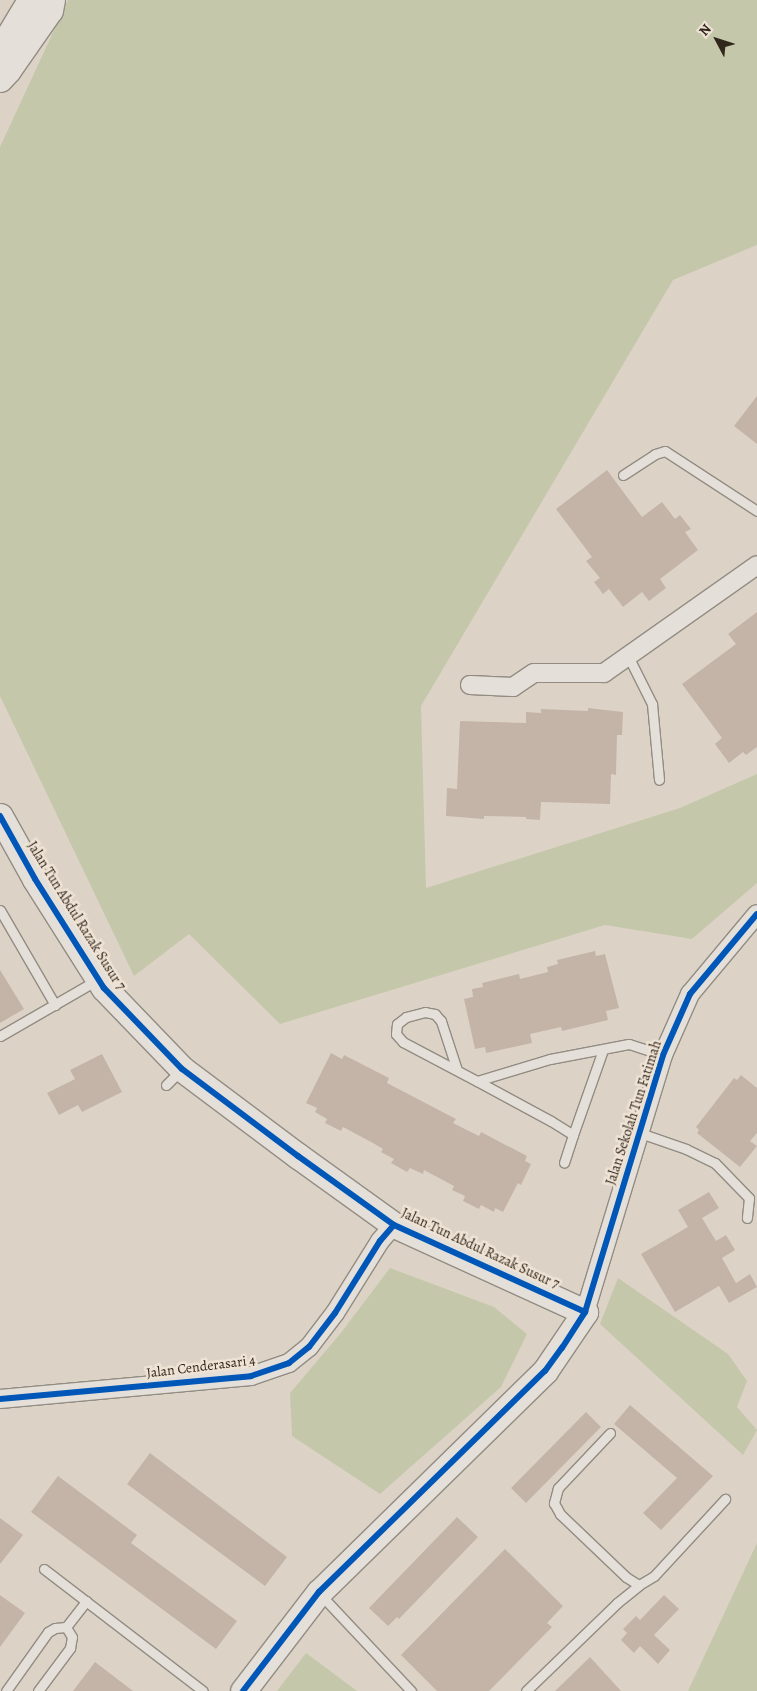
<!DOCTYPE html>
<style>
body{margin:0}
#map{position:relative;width:757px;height:1691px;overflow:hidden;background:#dcd3c6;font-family:Alegreya,serif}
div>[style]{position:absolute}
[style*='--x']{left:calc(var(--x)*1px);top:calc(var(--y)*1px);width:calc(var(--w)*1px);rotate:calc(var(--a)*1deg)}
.green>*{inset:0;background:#c4c7aa}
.building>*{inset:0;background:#c4b4a8}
.roads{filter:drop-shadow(1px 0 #928c83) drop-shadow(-1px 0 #928c83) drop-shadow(0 1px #928c83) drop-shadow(0 -1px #928c83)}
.lane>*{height:9px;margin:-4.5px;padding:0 4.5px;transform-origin:4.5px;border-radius:4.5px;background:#e4e0d9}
.street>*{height:18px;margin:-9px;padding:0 9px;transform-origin:9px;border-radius:9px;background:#e4e0d9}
.secondary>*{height:25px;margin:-12.5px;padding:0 12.5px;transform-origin:12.5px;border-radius:12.5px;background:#e4e0d9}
.cycleway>*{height:6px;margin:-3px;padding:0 3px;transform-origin:3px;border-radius:3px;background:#0057b8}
span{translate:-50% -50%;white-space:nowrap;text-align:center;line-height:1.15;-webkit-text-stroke:5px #eee3d4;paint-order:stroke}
.street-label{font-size:14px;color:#31261b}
.north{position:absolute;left:692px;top:15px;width:50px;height:50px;-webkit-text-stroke:4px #eee3d4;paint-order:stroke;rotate:310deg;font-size:14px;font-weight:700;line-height:20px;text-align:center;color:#31261b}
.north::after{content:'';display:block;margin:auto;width:18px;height:22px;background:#31261b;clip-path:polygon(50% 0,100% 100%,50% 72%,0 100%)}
</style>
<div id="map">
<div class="green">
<div style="clip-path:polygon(68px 0,757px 0,757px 245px,673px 280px,421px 706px,426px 888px,680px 808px,757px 774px,757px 883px,692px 939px,605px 925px,280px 1024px,189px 934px,134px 976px,0 696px,0 147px)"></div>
<div style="clip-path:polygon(390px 1268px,494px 1307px,527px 1334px,501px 1387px,380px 1494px,292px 1436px,290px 1393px,340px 1334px)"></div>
<div style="clip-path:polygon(618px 1278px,728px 1354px,747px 1381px,737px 1407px,757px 1430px,743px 1455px,600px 1324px)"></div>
<div style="clip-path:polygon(757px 1543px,757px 1691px,688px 1691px)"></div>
<div style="clip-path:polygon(306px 1653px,357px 1691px,277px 1691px)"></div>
</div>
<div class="building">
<div style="clip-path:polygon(757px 396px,757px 444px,734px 426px)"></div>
<div style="clip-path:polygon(607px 470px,642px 517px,662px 502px,675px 519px,680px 515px,691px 529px,685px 532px,698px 550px,660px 579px,666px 588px,649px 601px,642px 592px,623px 607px,609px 589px,603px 594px,594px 582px,600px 578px,586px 561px,592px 557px,556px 509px)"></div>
<div style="clip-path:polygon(757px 612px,757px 747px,746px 755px,743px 752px,729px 763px,715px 744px,722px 738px,682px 684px,736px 644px,728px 634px)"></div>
<div style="clip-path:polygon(588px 708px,623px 712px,622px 735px,617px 735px,616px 775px,611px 774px,610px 804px,541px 802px,540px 820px,526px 819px,526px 817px,484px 816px,484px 819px,446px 816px,447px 788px,457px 789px,460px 721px,526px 723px,526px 712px,541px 713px,541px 709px,588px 711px)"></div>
<div style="clip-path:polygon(595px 951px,596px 956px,605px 954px,619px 1008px,606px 1011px,608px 1020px,562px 1031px,561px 1027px,530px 1034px,532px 1043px,486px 1053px,485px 1047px,475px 1049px,464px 999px,473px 997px,472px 989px,483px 987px,482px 983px,519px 974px,520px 979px,548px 972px,547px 967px,558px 964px,557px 960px)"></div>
<div style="clip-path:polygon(0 970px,24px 1009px,0 1023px)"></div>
<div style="clip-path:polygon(331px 1053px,342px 1059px,344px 1055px,389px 1078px,387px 1083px,456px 1119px,453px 1123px,479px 1136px,481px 1132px,527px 1156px,525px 1161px,531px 1164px,521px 1185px,518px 1183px,503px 1212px,495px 1208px,494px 1212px,481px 1205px,479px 1209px,463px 1201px,465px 1196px,452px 1190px,454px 1186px,424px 1170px,423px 1174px,410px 1168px,407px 1172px,391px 1163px,394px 1159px,381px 1152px,383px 1149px,373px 1143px,343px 1127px,341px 1131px,325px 1123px,327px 1119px,315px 1112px,317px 1108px,306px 1103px)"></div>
<div style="clip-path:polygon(102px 1054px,122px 1092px,82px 1112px,78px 1105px,59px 1115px,47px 1093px,75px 1079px,70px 1070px)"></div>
<div style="clip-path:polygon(741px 1075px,757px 1088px,757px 1133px,750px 1141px,757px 1146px,740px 1167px,697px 1133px,699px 1130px,696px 1127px,734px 1078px,737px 1080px)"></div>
<div style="clip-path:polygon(709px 1192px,719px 1208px,702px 1218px,716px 1241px,726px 1235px,735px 1250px,722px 1258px,736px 1283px,750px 1274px,757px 1287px,729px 1303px,719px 1286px,675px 1312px,641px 1254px,688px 1227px,678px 1210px)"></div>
<div style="clip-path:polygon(630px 1405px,713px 1476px,661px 1530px,643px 1513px,677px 1478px,614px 1424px)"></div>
<div style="clip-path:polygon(586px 1412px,601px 1427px,526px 1503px,511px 1488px)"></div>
<div style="clip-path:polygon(150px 1453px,287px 1557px,265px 1586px,127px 1484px)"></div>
<div style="clip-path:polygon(58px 1476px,137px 1535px,131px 1543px,237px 1621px,216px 1649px,31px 1512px)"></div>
<div style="clip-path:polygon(457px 1517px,478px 1537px,399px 1619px,397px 1617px,388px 1626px,369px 1608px)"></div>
<div style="clip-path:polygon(0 1518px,23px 1535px,0 1564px)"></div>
<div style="clip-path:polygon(505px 1549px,563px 1606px,547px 1623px,552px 1627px,489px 1691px,437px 1691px,401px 1655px)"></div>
<div style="clip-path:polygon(0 1595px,25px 1613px,0 1647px)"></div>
<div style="clip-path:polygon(664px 1595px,679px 1609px,654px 1635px,670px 1650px,658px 1664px,640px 1646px,634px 1653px,621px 1640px,627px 1633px,623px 1629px,636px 1616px,640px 1620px)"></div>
<div style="clip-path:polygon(590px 1657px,621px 1691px,555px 1691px)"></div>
<div style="clip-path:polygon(95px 1662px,133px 1691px,73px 1691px)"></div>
</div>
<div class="roads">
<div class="lane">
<div style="--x:623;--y:475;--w:38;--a:-33"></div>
<div style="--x:655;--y:454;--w:10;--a:-17"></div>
<div style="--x:665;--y:451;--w:110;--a:33.1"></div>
<div style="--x:628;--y:656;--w:54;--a:63.4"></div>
<div style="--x:652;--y:704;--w:76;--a:84.7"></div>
<div style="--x:0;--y:910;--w:110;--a:59.9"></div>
<div style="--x:0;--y:1036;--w:112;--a:-30"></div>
<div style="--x:457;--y:1070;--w:52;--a:-108.1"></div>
<div style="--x:441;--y:1021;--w:9;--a:-131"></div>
<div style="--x:435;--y:1014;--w:10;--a:-169"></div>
<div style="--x:425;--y:1012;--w:20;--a:165"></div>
<div style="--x:406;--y:1017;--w:11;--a:142"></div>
<div style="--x:397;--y:1024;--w:10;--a:96"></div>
<div style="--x:396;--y:1034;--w:11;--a:49"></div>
<div style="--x:403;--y:1042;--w:84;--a:27.8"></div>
<div style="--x:477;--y:1081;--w:76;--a:-16.8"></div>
<div style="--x:550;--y:1059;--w:80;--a:-10.8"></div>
<div style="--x:629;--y:1044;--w:36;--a:18"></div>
<div style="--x:477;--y:1081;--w:84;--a:28.4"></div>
<div style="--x:551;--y:1121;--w:26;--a:32"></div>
<div style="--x:573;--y:1135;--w:29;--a:108"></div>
<div style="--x:166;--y:1085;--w:20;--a:-45"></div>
<div style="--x:640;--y:1133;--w:49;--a:19.2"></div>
<div style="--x:686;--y:1149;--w:32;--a:26"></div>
<div style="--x:715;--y:1163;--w:49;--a:45.8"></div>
<div style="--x:749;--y:1198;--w:20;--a:96"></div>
<div style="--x:573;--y:1135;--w:90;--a:-70.6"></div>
<div style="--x:610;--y:1433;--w:76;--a:133.4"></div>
<div style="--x:558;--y:1488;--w:16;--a:105"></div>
<div style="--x:554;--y:1503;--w:13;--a:61"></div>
<div style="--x:560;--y:1514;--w:91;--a:43.7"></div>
<div style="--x:626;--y:1577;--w:15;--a:32"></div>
<div style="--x:639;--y:1585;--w:17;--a:-31"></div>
<div style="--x:654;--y:1576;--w:105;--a:-47.3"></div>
<div style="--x:44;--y:1569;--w:200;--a:37.5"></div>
<div style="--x:320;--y:1594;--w:133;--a:46.8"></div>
<div style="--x:66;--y:1627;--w:33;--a:-52"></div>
<div style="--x:6;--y:1691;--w:72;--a:-54.6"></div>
<div style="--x:48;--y:1632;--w:8;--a:-30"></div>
<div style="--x:55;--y:1628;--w:11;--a:-5"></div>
<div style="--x:38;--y:1691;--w:54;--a:-53.3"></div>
<div style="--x:70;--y:1648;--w:11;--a:-80"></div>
<div style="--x:72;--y:1637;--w:12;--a:-121"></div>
<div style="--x:526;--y:1691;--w:127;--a:-44"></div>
<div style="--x:617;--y:1603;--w:28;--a:-39"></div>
</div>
<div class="street">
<div style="--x:470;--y:685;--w:43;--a:2.7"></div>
<div style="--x:513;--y:687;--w:25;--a:-34"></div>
<div style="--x:534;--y:673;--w:70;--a:0"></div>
<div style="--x:604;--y:673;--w:187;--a:-35.2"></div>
<div style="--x:585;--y:1312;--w:269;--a:-73.1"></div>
<div style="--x:663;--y:1055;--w:67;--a:-66.1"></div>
<div style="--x:690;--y:994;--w:104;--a:-50.1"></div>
<div style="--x:0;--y:1399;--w:252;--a:-5.2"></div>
<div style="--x:251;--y:1376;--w:40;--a:-18.9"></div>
<div style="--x:289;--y:1363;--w:26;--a:-39"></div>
<div style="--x:309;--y:1347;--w:43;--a:-52.6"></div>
<div style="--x:335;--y:1313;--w:85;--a:-58"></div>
<div style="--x:380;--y:1241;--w:21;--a:-49"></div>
</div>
<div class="secondary">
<div style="--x:0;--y:50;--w:58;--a:-59"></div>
<div style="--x:0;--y:79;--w:12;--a:-48"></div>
<div style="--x:8;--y:70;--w:73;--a:-55"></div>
<div style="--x:50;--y:10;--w:10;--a:-79"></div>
<div style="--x:0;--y:816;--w:72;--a:60.9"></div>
<div style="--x:35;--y:879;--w:129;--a:57.7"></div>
<div style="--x:104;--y:988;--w:112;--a:46.1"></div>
<div style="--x:182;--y:1069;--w:145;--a:36.9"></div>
<div style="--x:298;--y:1156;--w:118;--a:35.7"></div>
<div style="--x:394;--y:1225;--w:210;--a:24.5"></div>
<div style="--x:585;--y:1312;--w:71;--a:124.1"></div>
<div style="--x:545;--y:1371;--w:316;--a:135.6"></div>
<div style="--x:319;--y:1592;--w:125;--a:127.5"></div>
</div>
</div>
<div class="cycleway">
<div style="--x:0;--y:816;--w:72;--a:60.9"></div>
<div style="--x:35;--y:879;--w:129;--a:57.7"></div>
<div style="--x:104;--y:988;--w:112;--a:46.1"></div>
<div style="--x:182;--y:1069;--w:145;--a:36.9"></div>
<div style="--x:298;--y:1156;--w:118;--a:35.7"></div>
<div style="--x:394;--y:1225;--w:210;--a:24.5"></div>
<div style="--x:0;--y:1399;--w:252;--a:-5.2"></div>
<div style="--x:251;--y:1376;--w:40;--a:-18.9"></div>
<div style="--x:289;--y:1363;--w:26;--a:-39"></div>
<div style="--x:309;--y:1347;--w:43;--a:-52.6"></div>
<div style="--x:335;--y:1313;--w:85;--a:-58"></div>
<div style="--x:380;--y:1241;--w:21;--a:-49"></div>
<div style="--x:243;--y:1691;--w:125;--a:-52.5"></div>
<div style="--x:319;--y:1592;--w:316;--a:-44.4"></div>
<div style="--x:545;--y:1371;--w:29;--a:-54"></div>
<div style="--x:562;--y:1348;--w:43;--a:-57.4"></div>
<div style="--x:585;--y:1312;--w:269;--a:-73.1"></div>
<div style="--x:663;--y:1055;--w:67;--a:-66.1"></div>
<div style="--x:690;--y:994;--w:104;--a:-50.1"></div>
</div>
<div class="street-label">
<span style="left:76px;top:916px;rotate:58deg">Jalan Tun Abdul Razak Susur 7</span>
<span style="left:634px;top:1113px;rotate:-72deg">Jalan Sekolah Tun Fatimah</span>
<span style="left:480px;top:1249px;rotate:25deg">Jalan Tun Abdul Razak Susur 7</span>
<span style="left:201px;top:1367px;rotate:-7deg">Jalan Cenderasari 4</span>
</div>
<div class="north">N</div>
</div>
